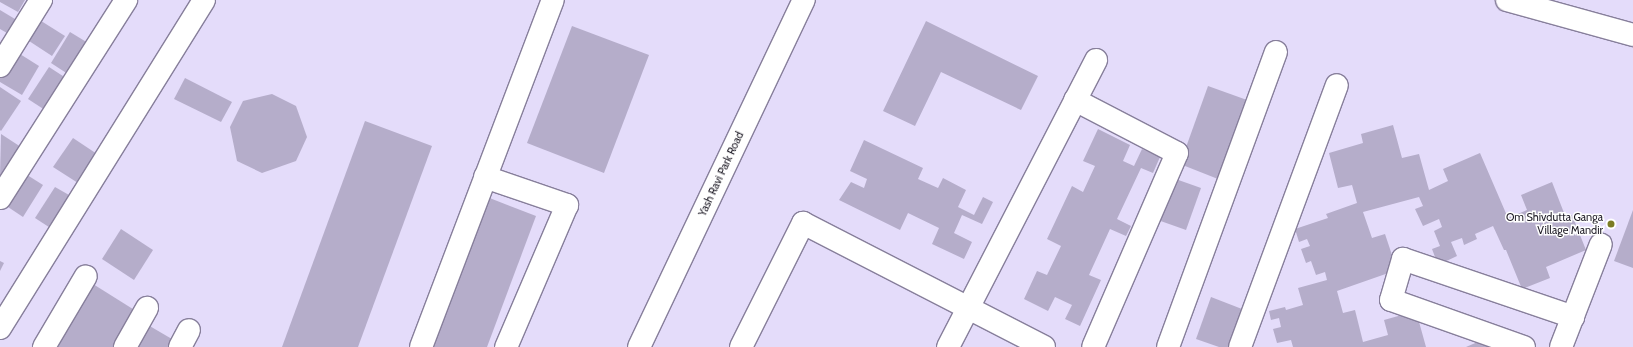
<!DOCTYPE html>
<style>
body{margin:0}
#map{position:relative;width:1633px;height:347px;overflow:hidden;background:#e4dcfa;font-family:Cabin,sans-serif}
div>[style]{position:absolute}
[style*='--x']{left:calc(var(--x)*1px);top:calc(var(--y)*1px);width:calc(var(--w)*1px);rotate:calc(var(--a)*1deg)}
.building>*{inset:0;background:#b5adca}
.roads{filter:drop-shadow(1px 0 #877f9b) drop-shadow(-1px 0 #877f9b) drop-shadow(0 1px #877f9b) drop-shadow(0 -1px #877f9b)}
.minor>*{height:22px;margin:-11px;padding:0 11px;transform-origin:11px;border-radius:11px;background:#fff}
.dots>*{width:11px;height:11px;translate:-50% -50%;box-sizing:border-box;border:2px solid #fff;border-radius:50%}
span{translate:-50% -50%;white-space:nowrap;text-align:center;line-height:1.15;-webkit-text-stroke:3px #fff;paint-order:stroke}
.street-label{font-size:11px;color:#1d1a25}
.poi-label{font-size:11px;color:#1d1a25}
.right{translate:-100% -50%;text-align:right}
</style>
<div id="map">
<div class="building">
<div style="clip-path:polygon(0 0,25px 0,18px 12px,0 2px)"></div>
<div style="clip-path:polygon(0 10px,15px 19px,7px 33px,0 29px)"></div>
<div style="clip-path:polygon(38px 19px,65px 36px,52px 56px,26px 39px)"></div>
<div style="clip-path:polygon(926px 21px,1038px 76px,1021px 110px,941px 72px,915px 126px,883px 111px)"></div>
<div style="clip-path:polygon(572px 26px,649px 55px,604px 173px,527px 143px)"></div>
<div style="clip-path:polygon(70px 32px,93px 46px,74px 78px,51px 63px)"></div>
<div style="clip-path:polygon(12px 49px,39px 66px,22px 95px,0 82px,0 68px)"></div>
<div style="clip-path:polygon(49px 67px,69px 80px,48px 112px,28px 99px)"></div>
<div style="clip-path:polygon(185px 78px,232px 102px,221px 122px,174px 99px)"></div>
<div style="clip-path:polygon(1208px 86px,1247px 100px,1218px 179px,1180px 164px)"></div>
<div style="clip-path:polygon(0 87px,21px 101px,1px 131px,0 130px)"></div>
<div style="clip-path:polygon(272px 94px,296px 106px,307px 137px,296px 161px,262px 173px,237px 161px,230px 127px,243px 101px)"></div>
<div style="clip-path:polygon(365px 121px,432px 146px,358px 347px,282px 347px)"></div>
<div style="clip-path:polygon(1393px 125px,1402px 158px,1419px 154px,1429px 190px,1448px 181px,1443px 169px,1480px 153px,1508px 218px,1527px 210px,1521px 195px,1552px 182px,1566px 218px,1572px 215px,1586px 250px,1546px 267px,1550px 278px,1522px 289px,1506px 250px,1504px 250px,1493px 226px,1475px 234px,1477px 239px,1464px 245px,1462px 238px,1451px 242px,1457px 256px,1438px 265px,1432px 249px,1440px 246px,1434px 231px,1442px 227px,1439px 219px,1423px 226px,1415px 209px,1423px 206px,1419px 197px,1363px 212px,1372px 238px,1385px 234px,1397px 270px,1337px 291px,1343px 313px,1355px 310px,1363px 342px,1388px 335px,1384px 320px,1416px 311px,1426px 347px,1293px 347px,1291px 340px,1277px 343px,1273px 329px,1281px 327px,1279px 318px,1271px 320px,1269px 311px,1285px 307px,1286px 310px,1303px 305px,1298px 288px,1327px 280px,1325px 272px,1316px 275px,1311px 261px,1306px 263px,1301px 249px,1310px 246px,1307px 239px,1299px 242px,1295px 229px,1328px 218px,1326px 214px,1357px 203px,1352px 185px,1338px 188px,1329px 153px,1363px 143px,1361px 134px)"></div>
<div style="clip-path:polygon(1098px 129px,1130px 145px,1123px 161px,1134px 166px,1142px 149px,1160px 157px,1153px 173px,1141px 168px,1117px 219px,1131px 226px,1126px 236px,1110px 229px,1089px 275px,1101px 280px,1080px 326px,1065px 319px,1072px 305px,1055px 297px,1048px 311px,1024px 299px,1037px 271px,1047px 275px,1061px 246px,1047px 239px,1072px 186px,1083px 192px,1095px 166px,1083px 161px)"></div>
<div style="clip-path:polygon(1px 134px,24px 149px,5px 179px,0 176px)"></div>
<div style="clip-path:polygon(73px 138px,97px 154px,78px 183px,53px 167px)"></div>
<div style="clip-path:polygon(864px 140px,923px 168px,918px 179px,938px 188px,943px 178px,966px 190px,958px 207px,974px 215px,983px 197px,993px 202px,982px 224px,962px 215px,954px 233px,972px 242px,964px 259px,932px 244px,939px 228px,908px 213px,900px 230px,839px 200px,851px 182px,864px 188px,867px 179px,850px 171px)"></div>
<div style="clip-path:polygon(24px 173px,43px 185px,23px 217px,5px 205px)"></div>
<div style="clip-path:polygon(1170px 177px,1201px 188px,1186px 230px,1155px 219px)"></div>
<div style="clip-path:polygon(55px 187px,76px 199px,55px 231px,35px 218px)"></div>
<div style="clip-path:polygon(487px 197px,536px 216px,487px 347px,433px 347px)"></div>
<div style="clip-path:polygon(1633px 210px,1633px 268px,1614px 261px)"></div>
<div style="clip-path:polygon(121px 229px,153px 250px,134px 280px,102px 259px)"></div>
<div style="clip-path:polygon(0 261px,4px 263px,0 271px)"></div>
<div style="clip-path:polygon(93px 284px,136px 311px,113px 347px,57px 347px)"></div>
<div style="clip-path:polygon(1211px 297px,1242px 309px,1229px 347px,1219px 347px,1196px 339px)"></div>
<div style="clip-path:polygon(148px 325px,177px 342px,174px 347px,136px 347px)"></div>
<div style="clip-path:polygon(1487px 338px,1491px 347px,1466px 347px)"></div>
</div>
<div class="roads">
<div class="minor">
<div style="--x:1507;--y:0;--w:131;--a:15.5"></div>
<div style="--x:0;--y:66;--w:78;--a:-58.2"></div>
<div style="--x:1075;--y:100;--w:115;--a:27.5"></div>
<div style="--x:1177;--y:153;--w:211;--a:113.4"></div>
<div style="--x:485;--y:177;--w:87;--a:18.9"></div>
<div style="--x:567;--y:205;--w:155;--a:113.2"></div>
<div style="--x:0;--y:198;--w:235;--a:-57.5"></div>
<div style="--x:0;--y:328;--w:386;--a:-58.1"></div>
<div style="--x:44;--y:347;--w:82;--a:-59.4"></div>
<div style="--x:125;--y:347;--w:45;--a:-60.6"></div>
<div style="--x:180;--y:347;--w:19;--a:-62"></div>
<div style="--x:421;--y:347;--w:371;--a:-69.2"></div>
<div style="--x:639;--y:347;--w:384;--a:-64.6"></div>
<div style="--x:741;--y:347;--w:139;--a:-63.4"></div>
<div style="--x:803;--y:223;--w:271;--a:27.2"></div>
<div style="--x:948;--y:347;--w:323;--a:-62.7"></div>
<div style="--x:1168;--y:347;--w:314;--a:-69.9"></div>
<div style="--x:1240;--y:347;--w:279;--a:-69.7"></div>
<div style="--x:1524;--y:347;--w:141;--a:-160.5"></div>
<div style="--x:1391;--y:300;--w:43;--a:-73.7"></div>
<div style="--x:1403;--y:259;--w:180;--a:18.8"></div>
<div style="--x:1561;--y:347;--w:110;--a:-68.8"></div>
</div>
</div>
<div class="dots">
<div style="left:1611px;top:224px;background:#7c7c24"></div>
</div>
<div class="street-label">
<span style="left:721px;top:174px;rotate:-65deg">Yash Ravi Park Road</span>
</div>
<div class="poi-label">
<span class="right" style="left:1603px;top:224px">Om Shivdutta Ganga<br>Village Mandir</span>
</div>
</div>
